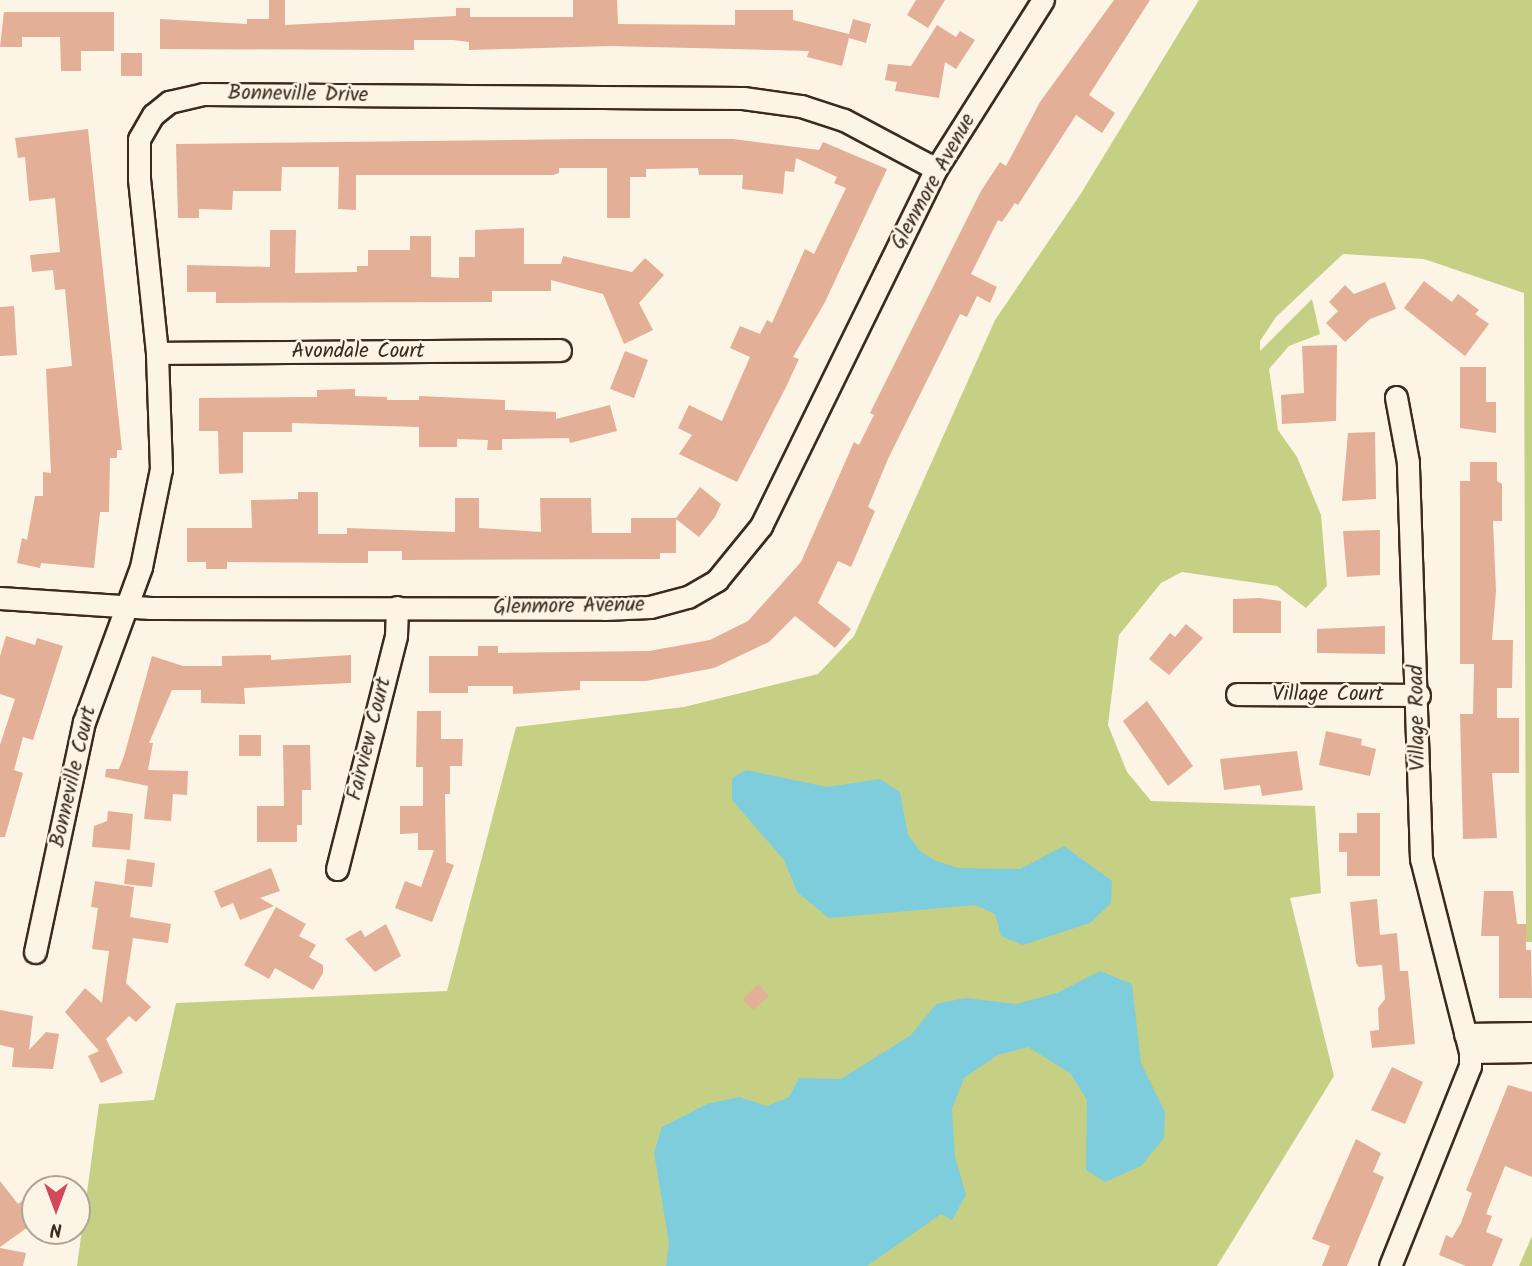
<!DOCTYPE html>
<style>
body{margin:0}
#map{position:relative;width:1532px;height:1266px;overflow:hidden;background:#fcf5e5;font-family:Kalam,sans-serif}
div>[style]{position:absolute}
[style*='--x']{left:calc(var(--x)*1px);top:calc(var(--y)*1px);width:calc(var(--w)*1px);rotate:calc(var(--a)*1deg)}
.green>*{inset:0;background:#c5d084}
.water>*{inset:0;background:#7ecddc}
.building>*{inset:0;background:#e3af96}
.roads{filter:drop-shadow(2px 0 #3b2a1e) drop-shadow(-2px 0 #3b2a1e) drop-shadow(0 2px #3b2a1e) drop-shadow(0 -2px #3b2a1e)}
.minor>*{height:21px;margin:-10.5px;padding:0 10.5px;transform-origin:10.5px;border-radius:10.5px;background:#fcf5e5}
span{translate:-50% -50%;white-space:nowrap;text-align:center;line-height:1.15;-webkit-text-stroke:5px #fcf5e5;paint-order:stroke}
.street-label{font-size:21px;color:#3b2a1e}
.north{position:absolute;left:21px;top:1175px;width:70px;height:70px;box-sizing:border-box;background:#fcf5e5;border:2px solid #afa495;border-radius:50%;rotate:180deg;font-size:19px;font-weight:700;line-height:28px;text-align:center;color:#3b2a1e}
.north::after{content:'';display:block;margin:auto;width:24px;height:32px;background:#d1495b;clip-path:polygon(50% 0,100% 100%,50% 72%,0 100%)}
</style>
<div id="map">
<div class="green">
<div style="clip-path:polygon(1199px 0,1532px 0,1532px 942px,1526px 942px,1524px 293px,1424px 259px,1343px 254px,1276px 317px,1260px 341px,1260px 351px,1312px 299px,1320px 334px,1289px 346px,1269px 369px,1278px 430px,1297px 457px,1321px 515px,1327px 586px,1306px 608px,1277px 586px,1182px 572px,1161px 583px,1119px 635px,1108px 725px,1127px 772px,1151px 801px,1315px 806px,1321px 893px,1290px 898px,1334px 1076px,1217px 1266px,77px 1266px,99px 1104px,154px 1100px,176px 1003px,447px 991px,516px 727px,684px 707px,818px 674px,854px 636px,995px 320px,1080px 195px)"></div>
<div style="clip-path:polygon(1532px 1236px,1532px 1266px,1519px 1266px)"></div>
</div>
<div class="water">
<div style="clip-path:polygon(746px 770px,827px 787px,880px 779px,900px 792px,908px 835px,921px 852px,936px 861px,958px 868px,1020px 869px,1064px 846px,1112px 881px,1111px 903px,1090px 923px,1023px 945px,1001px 936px,995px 914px,975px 905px,829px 918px,797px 892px,784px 860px,732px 800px,732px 778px)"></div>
<div style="clip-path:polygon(1100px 971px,1132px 984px,1141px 1063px,1165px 1112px,1164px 1138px,1141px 1166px,1105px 1182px,1086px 1170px,1087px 1100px,1070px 1073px,1028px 1047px,998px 1055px,964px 1078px,952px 1109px,955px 1157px,966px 1195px,952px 1220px,941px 1214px,867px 1266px,666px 1266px,669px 1243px,654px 1152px,662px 1127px,707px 1104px,739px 1097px,767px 1106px,789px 1097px,799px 1078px,841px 1079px,911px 1035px,936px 1004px,965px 998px,1016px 1004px,1057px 993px)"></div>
</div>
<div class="building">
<div style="clip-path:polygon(269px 0,285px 0,285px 25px,456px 16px,456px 8px,470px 8px,470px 17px,573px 17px,573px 0,617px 0,618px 24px,735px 25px,735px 10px,793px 10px,793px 20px,849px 34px,853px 19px,871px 24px,866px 43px,849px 38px,842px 66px,807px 57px,809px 51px,610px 46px,469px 50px,469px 42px,453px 40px,414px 40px,414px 50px,160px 49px,160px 19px,247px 24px,247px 19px,269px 19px)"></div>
<div style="clip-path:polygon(916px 0,945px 0,928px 28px,907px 15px)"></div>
<div style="clip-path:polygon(1114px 0,1150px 0,1089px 95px,1115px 113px,1102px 133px,1076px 115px,1018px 205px,1015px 203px,1002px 222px,998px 220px,971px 274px,997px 287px,990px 303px,977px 296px,967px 317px,960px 314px,888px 459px,868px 507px,875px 511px,851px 567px,838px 561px,818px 603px,851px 629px,835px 648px,795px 616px,769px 642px,714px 668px,646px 681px,580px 681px,580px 690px,513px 694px,513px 686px,468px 686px,468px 693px,429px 693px,429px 656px,478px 656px,478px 646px,498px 646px,498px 653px,649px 651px,710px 640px,748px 621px,801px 562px,854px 442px,859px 445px,874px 415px,870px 413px,981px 191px,1000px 162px,1006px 166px,1040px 102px)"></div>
<div style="clip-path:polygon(4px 12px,114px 12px,114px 51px,81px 51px,81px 71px,61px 71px,60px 37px,22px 37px,22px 47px,0 47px)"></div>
<div style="clip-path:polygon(937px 25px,956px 37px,960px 31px,975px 40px,956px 69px,945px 62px,939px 98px,895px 91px,897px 82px,885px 80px,888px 64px,911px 66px)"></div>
<div style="clip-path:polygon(121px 53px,142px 53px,142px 76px,121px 76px)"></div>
<div style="clip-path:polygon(88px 129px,122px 450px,117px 450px,117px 458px,110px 458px,109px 512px,100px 512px,94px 568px,41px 563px,40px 568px,17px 563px,22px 538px,27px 540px,35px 496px,43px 496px,43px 472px,51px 473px,46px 369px,72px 366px,65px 289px,55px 290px,53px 270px,32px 272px,30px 255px,60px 252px,55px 198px,29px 201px,25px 157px,18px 158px,15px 138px)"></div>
<div style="clip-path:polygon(583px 139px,733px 139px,819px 150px,823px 142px,887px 169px,825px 302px,793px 357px,799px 359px,786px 387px,737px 482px,679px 454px,692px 435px,678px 428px,689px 405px,722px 421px,750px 357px,730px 348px,740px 326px,760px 334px,767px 320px,772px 323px,805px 249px,814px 254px,846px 188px,834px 183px,837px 177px,796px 158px,794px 172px,785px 171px,783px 194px,742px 189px,743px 175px,699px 175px,698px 168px,646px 169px,646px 177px,630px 177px,630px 218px,607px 218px,607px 168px,559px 168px,559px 173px,553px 175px,356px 175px,356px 210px,338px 209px,339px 167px,282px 167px,281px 191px,233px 191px,232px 210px,199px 209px,199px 218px,178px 218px,176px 144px)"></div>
<div style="clip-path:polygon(524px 228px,524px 264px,561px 264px,563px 256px,632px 272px,645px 258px,664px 275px,639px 303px,653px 330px,624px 344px,603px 294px,551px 280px,551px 291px,492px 291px,492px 302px,216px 303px,216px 292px,187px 292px,187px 265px,270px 267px,270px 230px,296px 230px,295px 273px,357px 272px,357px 266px,368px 266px,368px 250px,410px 250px,410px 236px,431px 236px,431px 277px,459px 278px,459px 257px,475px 257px,475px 230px)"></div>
<div style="clip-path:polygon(1424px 281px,1452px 302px,1458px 294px,1479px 310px,1475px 314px,1489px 324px,1465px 356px,1404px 308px)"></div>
<div style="clip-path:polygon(1385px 282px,1396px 309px,1370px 319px,1345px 342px,1326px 323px,1338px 311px,1329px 302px,1345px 285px,1354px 294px)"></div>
<div style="clip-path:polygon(14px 306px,17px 355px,0 356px,0 307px)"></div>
<div style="clip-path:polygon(1337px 345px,1336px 421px,1282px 424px,1281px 395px,1304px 393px,1302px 346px)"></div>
<div style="clip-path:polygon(625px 351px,648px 360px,634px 398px,610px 389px)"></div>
<div style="clip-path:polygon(1460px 367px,1486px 367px,1486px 402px,1496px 402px,1496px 433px,1460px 428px)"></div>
<div style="clip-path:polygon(355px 389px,355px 396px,387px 397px,387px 400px,419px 400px,419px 396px,505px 400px,505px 410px,556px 412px,556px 419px,610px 405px,617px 431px,570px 443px,569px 438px,502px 439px,502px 450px,487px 450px,488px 440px,457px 439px,457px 447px,419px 447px,419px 427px,292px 423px,292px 432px,243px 432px,243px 473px,219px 474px,218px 431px,199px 431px,199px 398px,317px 397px,317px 390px)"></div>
<div style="clip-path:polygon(1375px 432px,1376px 499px,1342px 501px,1348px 433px)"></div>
<div style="clip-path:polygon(1470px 462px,1497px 462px,1497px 481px,1502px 484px,1502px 521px,1493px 521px,1496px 591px,1492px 640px,1513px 640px,1512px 688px,1497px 688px,1497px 718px,1519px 718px,1519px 773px,1492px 773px,1497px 838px,1463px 839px,1460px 714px,1473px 714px,1474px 664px,1460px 664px,1460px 481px,1470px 481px)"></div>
<div style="clip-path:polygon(700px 487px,721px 504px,715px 517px,699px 537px,676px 519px,676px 553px,660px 553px,660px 559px,402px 560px,402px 551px,368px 551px,368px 563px,227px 562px,227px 569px,206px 569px,206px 562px,187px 562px,187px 528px,252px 528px,251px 500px,298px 499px,298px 492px,318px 492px,318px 534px,347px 534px,347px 528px,455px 532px,455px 498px,479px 498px,479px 528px,541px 532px,540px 498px,591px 498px,592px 533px,631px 533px,631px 518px,676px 518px)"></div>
<div style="clip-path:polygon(1380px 530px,1380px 575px,1347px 577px,1343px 531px)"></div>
<div style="clip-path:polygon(1259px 598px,1281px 601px,1281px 633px,1233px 633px,1233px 599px)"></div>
<div style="clip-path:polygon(1186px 624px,1203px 638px,1169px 675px,1149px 659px,1170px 633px,1175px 637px)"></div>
<div style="clip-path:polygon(1385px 626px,1385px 654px,1317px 653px,1317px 629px)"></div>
<div style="clip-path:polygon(6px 636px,35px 645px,37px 638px,63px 646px,33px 740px,23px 737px,14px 770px,23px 773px,5px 837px,0 837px,0 745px,15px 699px,0 694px,0 656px)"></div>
<div style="clip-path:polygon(271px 655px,271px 660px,351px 655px,351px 683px,244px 688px,245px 704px,201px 703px,201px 690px,172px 690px,149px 743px,153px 743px,148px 770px,188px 771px,187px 795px,173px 794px,171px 821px,144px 819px,148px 786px,105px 777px,106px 769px,119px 769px,124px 756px,152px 656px,183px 666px,222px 666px,222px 656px)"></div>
<div style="clip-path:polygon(1147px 701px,1193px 766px,1168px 786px,1123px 721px)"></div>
<div style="clip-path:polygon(417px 711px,441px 711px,441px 739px,463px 739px,462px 766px,450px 766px,450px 794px,445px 794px,446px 862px,454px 865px,432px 922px,395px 908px,405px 881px,421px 887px,434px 850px,418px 850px,418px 833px,400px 834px,400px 806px,423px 806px,423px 767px,416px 767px)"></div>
<div style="clip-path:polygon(1326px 731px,1362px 739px,1361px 745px,1376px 749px,1370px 776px,1319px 765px)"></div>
<div style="clip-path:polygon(239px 735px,261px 735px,261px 756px,239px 756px)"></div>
<div style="clip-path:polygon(283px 745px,310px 745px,311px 790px,302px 790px,302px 825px,297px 825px,297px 842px,257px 842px,257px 806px,284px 806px)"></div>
<div style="clip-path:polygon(1297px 751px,1303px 790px,1262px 796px,1260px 785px,1224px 790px,1220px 759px)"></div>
<div style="clip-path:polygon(108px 811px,133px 814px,130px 850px,92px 847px,94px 826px,107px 821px)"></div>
<div style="clip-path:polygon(1357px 813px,1380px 813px,1380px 876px,1347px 876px,1347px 852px,1339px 852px,1339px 833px,1357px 833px)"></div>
<div style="clip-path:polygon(127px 859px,155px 863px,152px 887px,124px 884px)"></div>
<div style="clip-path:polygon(271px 868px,280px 891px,260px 898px,274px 906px,240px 920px,233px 903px,221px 908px,214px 891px)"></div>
<div style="clip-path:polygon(95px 881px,134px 887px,130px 917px,171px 924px,168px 943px,133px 938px,126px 983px,151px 1007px,136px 1022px,129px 1016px,106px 1039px,123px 1073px,101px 1083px,88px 1056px,99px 1051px,65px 1012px,85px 988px,102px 1003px,109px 951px,92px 949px,98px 908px,91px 907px)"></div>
<div style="clip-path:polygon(1484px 891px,1513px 891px,1517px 924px,1526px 924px,1526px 950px,1531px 950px,1532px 998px,1499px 998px,1499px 936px,1481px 936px)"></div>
<div style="clip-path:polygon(1377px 899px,1380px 935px,1397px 933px,1400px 971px,1408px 971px,1415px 1044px,1372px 1048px,1370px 1031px,1379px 1030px,1378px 1008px,1385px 999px,1382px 965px,1359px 967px,1356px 963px,1350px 902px)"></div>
<div style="clip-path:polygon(276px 907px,306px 924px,299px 936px,316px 945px,309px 957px,323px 965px,323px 973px,313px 990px,275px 968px,269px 979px,244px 965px)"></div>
<div style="clip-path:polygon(386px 924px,401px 956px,375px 972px,345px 939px,361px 930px,365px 937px)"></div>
<div style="clip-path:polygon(758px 984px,769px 996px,753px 1010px,743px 999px)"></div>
<div style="clip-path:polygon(0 1010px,33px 1016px,29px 1050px,46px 1032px,59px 1034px,53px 1069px,12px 1067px,14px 1048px,0 1045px)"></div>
<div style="clip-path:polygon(1392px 1067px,1423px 1082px,1405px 1124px,1371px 1110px)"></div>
<div style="clip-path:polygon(1508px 1085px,1532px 1092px,1532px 1177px,1505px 1166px,1486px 1214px,1492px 1216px,1486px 1232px,1503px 1239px,1492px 1266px,1466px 1266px,1439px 1255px,1446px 1235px,1452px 1238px,1461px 1223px,1472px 1193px,1466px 1190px)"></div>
<div style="clip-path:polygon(1356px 1139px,1381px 1153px,1373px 1172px,1384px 1177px,1347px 1266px,1322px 1266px,1330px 1246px,1312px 1239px)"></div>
<div style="clip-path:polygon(0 1181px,18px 1204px,26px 1198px,35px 1211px,35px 1222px,0 1247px)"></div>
<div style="clip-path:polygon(0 1248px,26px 1253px,23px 1266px,0 1266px)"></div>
</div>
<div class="roads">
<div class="minor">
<div style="--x:157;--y:353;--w:403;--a:-0.4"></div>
<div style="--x:0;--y:598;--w:151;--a:3.8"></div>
<div style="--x:151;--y:608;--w:453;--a:0.1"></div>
<div style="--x:604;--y:609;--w:46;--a:-2.5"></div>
<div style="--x:650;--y:607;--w:39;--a:-15"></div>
<div style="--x:688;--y:597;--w:34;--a:-30"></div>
<div style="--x:717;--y:580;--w:70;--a:-50.8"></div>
<div style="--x:761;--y:526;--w:398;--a:-63.9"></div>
<div style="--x:936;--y:169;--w:200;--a:-57.7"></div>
<div style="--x:1237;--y:694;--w:182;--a:0.3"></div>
<div style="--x:337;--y:869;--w:240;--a:-75.8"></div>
<div style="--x:396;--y:636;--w:29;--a:-88"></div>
<div style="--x:35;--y:952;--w:235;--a:-78"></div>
<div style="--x:84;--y:722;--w:165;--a:-69.8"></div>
<div style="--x:141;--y:567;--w:100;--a:-78.5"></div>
<div style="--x:161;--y:469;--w:116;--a:-92"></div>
<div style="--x:157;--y:353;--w:175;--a:-95.9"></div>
<div style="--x:139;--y:179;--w:40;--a:-90"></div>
<div style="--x:139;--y:139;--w:28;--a:-60"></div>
<div style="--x:153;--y:115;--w:21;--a:-39"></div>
<div style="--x:169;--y:102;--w:35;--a:-13"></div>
<div style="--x:203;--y:94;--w:540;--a:0.42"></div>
<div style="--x:743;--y:98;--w:59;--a:7.9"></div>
<div style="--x:801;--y:106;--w:45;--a:18"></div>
<div style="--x:844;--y:120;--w:104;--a:28"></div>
<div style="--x:1465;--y:1034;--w:67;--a:-0.9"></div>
<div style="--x:1470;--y:1052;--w:62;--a:-0.9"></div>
<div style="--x:1390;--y:1266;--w:215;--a:-68.2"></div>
<div style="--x:1470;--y:1066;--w:14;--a:-90"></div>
<div style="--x:1470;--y:1052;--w:199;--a:-104.2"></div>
<div style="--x:1421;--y:859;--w:397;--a:-91.9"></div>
<div style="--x:1408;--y:462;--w:66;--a:-100.5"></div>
</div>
</div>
<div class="street-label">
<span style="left:298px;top:95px;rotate:1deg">Bonneville Drive</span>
<span style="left:934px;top:182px;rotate:-61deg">Glenmore Avenue</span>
<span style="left:358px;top:352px">Avondale Court</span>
<span style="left:569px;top:607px;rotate:-1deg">Glenmore Avenue</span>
<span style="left:1328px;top:695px">Village Court</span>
<span style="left:1418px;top:718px;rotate:-91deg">Village Road</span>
<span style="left:370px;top:739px;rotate:-76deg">Fairview Court</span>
<span style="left:74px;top:777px;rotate:-77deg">Bonneville Court</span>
</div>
<div class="north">N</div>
</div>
